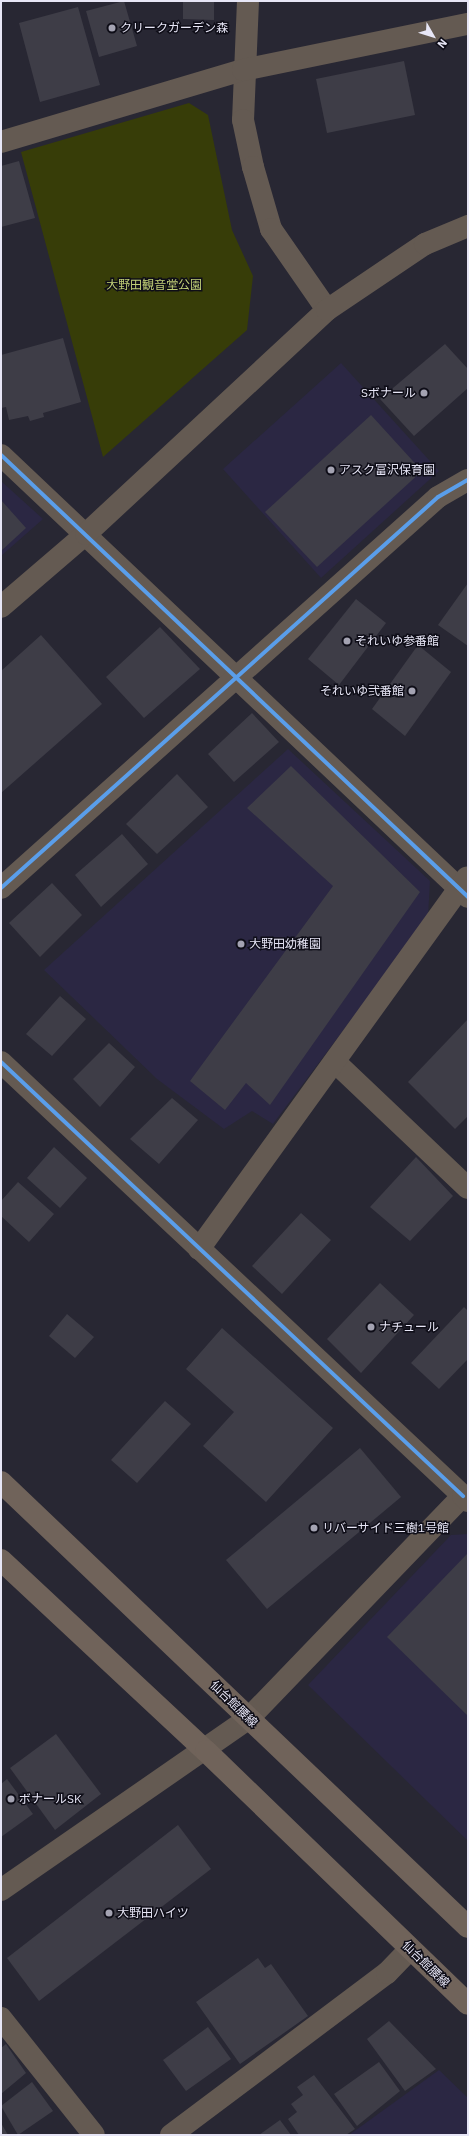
<!DOCTYPE html>
<meta charset="utf-8">
<style>
body{margin:0}
#map{position:relative;width:469px;height:2136px;overflow:hidden;background:#282733;font-family:"IBM Plex Sans","Noto Sans JP",sans-serif}
div>[style]{position:absolute}
[style*='--x']{left:calc(var(--x)*1px);top:calc(var(--y)*1px);width:calc(var(--w)*1px);rotate:calc(var(--a)*1deg)}
.built>*{inset:0;background:#2b2743}
.green>*{inset:0;background:#373d08}
.building>*{inset:0;background:#3e3d47}
.minor>*{height:22px;margin:-11px;padding:0 11px;transform-origin:11px;border-radius:11px;background:#645a52}
.major>*{height:22px;margin:-11px;padding:0 11px;transform-origin:11px;border-radius:11px;background:#70635a}
.cycleway>*{height:4px;margin:-2px;padding:0 2px;transform-origin:2px;border-radius:2px;background:#5a9eea}
.dots>*{width:11px;height:11px;translate:-50% -50%;box-sizing:border-box;border:2px solid #0e0d17;border-radius:50%}
span{translate:-50% -50%;white-space:nowrap;text-align:center;line-height:1.15;-webkit-text-stroke:3px #0e0d17;paint-order:stroke}
.poi-label{font-size:12px;color:#e7e6f6}
.left{translate:0 -50%;text-align:left}
.right{translate:-100% -50%;text-align:right}
.park-label{font-size:12px;color:#c1d077}
.street-label{font-size:12px;color:#e7e6f6}
.frame{position:absolute;inset:0;border:2px solid #e7e6f6;pointer-events:none}
.north{position:absolute;left:413px;top:16px;width:40px;height:40px;-webkit-text-stroke:3px #0e0d17;paint-order:stroke;rotate:129deg;font-size:11px;font-weight:700;line-height:16px;text-align:center;color:#e7e6f6}
.north::after{content:'';display:block;margin:auto;width:14px;height:18px;background:#e7e6f6;clip-path:polygon(50% 0,100% 100%,50% 72%,0 100%)}
</style>
<div id="map">
<div class="built">
<div style="clip-path:polygon(341px 363px,439px 471px,321px 578px,223px 469px)"></div>
<div style="clip-path:polygon(1px 481px,43px 519px,1px 556px)"></div>
<div style="clip-path:polygon(288px 749px,430px 881px,428px 917px,273px 1124px,252px 1111px,224px 1129px,157px 1079px,44px 970px)"></div>
<div style="clip-path:polygon(468px 1534px,468px 1841px,308px 1685px,451px 1535px)"></div>
<div style="clip-path:polygon(439px 2070px,468px 2098px,468px 2135px,349px 2135px)"></div>
</div>
<div class="green">
<div style="clip-path:polygon(189px 103px,208px 115px,232px 230px,253px 276px,247px 330px,103px 457px,21px 152px)"></div>
</div>
<div class="building">
<div style="clip-path:polygon(124px 1px,137px 46px,99px 57px,86px 11px)"></div>
<div style="clip-path:polygon(183px 1px,214px 1px,214px 20px,183px 19px)"></div>
<div style="clip-path:polygon(78px 7px,100px 85px,40px 102px,19px 23px)"></div>
<div style="clip-path:polygon(404px 61px,415px 115px,327px 133px,316px 79px)"></div>
<div style="clip-path:polygon(19px 161px,35px 218px,1px 227px,1px 166px)"></div>
<div style="clip-path:polygon(63px 338px,81px 402px,43px 413px,44px 417px,30px 421px,28px 416px,9px 420px,6px 407px,1px 408px,1px 355px)"></div>
<div style="clip-path:polygon(445px 344px,468px 369px,468px 388px,414px 436px,380px 399px)"></div>
<div style="clip-path:polygon(371px 415px,422px 471px,317px 567px,265px 512px)"></div>
<div style="clip-path:polygon(1px 500px,26px 528px,1px 551px)"></div>
<div style="clip-path:polygon(468px 583px,468px 646px,438px 625px)"></div>
<div style="clip-path:polygon(356px 599px,386px 623px,339px 685px,308px 659px)"></div>
<div style="clip-path:polygon(160px 627px,200px 669px,144px 718px,106px 677px)"></div>
<div style="clip-path:polygon(41px 635px,102px 704px,1px 793px,1px 671px)"></div>
<div style="clip-path:polygon(418px 645px,451px 672px,405px 736px,372px 709px)"></div>
<div style="clip-path:polygon(252px 713px,279px 742px,234px 782px,208px 754px)"></div>
<div style="clip-path:polygon(291px 766px,420px 892px,270px 1105px,246px 1083px,225px 1110px,190px 1081px,333px 886px,247px 808px)"></div>
<div style="clip-path:polygon(177px 774px,208px 807px,157px 854px,126px 824px)"></div>
<div style="clip-path:polygon(122px 834px,148px 864px,101px 907px,75px 875px)"></div>
<div style="clip-path:polygon(52px 883px,82px 915px,40px 957px,9px 923px)"></div>
<div style="clip-path:polygon(60px 996px,86px 1019px,52px 1056px,26px 1034px)"></div>
<div style="clip-path:polygon(468px 1019px,468px 1116px,455px 1129px,408px 1082px)"></div>
<div style="clip-path:polygon(109px 1043px,135px 1067px,100px 1107px,73px 1079px)"></div>
<div style="clip-path:polygon(172px 1098px,198px 1120px,159px 1164px,130px 1139px)"></div>
<div style="clip-path:polygon(54px 1147px,87px 1178px,60px 1208px,27px 1178px)"></div>
<div style="clip-path:polygon(416px 1157px,453px 1196px,410px 1241px,370px 1207px)"></div>
<div style="clip-path:polygon(18px 1182px,54px 1214px,29px 1242px,1px 1216px,1px 1201px)"></div>
<div style="clip-path:polygon(301px 1213px,331px 1240px,282px 1294px,252px 1266px)"></div>
<div style="clip-path:polygon(380px 1283px,414px 1315px,361px 1373px,327px 1339px)"></div>
<div style="clip-path:polygon(464px 1307px,468px 1311px,468px 1359px,439px 1389px,411px 1363px)"></div>
<div style="clip-path:polygon(67px 1314px,94px 1337px,75px 1358px,49px 1336px)"></div>
<div style="clip-path:polygon(222px 1328px,333px 1428px,266px 1502px,203px 1446px,234px 1412px,186px 1369px)"></div>
<div style="clip-path:polygon(165px 1401px,191px 1424px,137px 1483px,111px 1460px)"></div>
<div style="clip-path:polygon(360px 1448px,401px 1497px,267px 1609px,226px 1560px)"></div>
<div style="clip-path:polygon(468px 1553px,468px 1716px,387px 1637px)"></div>
<div style="clip-path:polygon(56px 1734px,101px 1794px,55px 1830px,10px 1768px)"></div>
<div style="clip-path:polygon(7px 1779px,33px 1814px,1px 1837px,1px 1784px)"></div>
<div style="clip-path:polygon(178px 1825px,211px 1869px,39px 2001px,7px 1958px)"></div>
<div style="clip-path:polygon(258px 1958px,265px 1968px,271px 1964px,308px 2016px,240px 2064px,196px 2002px)"></div>
<div style="clip-path:polygon(389px 2021px,436px 2069px,405px 2091px,367px 2039px)"></div>
<div style="clip-path:polygon(208px 2027px,231px 2059px,186px 2091px,163px 2060px)"></div>
<div style="clip-path:polygon(6px 2044px,26px 2073px,1px 2094px,1px 2048px)"></div>
<div style="clip-path:polygon(379px 2062px,400px 2091px,357px 2126px,334px 2094px)"></div>
<div style="clip-path:polygon(314px 2075px,355px 2129px,346px 2135px,299px 2135px,288px 2119px,297px 2112px,291px 2104px,303px 2095px,297px 2087px)"></div>
<div style="clip-path:polygon(32px 2082px,53px 2111px,18px 2135px,1px 2106px)"></div>
<div style="clip-path:polygon(280px 2120px,291px 2135px,259px 2135px)"></div>
<div style="clip-path:polygon(1px 2123px,8px 2135px,1px 2135px)"></div>
</div>
<div class="minor">
<div style="--x:248;--y:1;--w:119;--a:92.4"></div>
<div style="--x:243;--y:120;--w:48;--a:78"></div>
<div style="--x:253;--y:167;--w:65;--a:73.8"></div>
<div style="--x:271;--y:229;--w:98;--a:55.3"></div>
<div style="--x:1;--y:142;--w:252;--a:-16.6"></div>
<div style="--x:243;--y:70;--w:230;--a:-11.6"></div>
<div style="--x:1;--y:455;--w:643;--a:43.42"></div>
<div style="--x:1;--y:607;--w:112;--a:-40.7"></div>
<div style="--x:86;--y:534;--w:329;--a:-42.9"></div>
<div style="--x:327;--y:310;--w:118;--a:-34"></div>
<div style="--x:425;--y:244;--w:47;--a:-22.7"></div>
<div style="--x:1;--y:888;--w:586;--a:-41.82"></div>
<div style="--x:438;--y:497;--w:34;--a:-30"></div>
<div style="--x:1;--y:1062;--w:634;--a:43.21"></div>
<div style="--x:335;--y:1062;--w:183;--a:43.5"></div>
<div style="--x:199;--y:1249;--w:458;--a:-54.2"></div>
<div style="--x:1;--y:1890;--w:302;--a:-34.7"></div>
<div style="--x:249;--y:1718;--w:308;--a:-46.1"></div>
<div style="--x:463;--y:1496;--w:7;--a:45"></div>
<div style="--x:1;--y:2018;--w:149;--a:51.5"></div>
<div style="--x:171;--y:2135;--w:270;--a:-36.9"></div>
<div style="--x:387;--y:1973;--w:33;--a:-46"></div>
</div>
<div class="major">
<div style="--x:1;--y:1482;--w:645;--a:43.62"></div>
<div style="--x:1;--y:1560;--w:280;--a:43"></div>
<div style="--x:206;--y:1751;--w:364;--a:44"></div>
</div>
<div class="cycleway">
<div style="--x:1;--y:455;--w:643;--a:43.42"></div>
<div style="--x:1;--y:888;--w:586;--a:-41.82"></div>
<div style="--x:438;--y:497;--w:34;--a:-30"></div>
<div style="--x:1;--y:1062;--w:634;--a:43.21"></div>
</div>
<div class="dots">
<div style="left:112px;top:28px;background:#a4a3b2"></div>
<div style="left:424px;top:393px;background:#a4a3b2"></div>
<div style="left:331px;top:470px;background:#a4a3b2"></div>
<div style="left:347px;top:641px;background:#a4a3b2"></div>
<div style="left:412px;top:691px;background:#a4a3b2"></div>
<div style="left:241px;top:944px;background:#a4a3b2"></div>
<div style="left:371px;top:1327px;background:#a4a3b2"></div>
<div style="left:314px;top:1528px;background:#a4a3b2"></div>
<div style="left:11px;top:1799px;background:#a4a3b2"></div>
<div style="left:109px;top:1913px;background:#a4a3b2"></div>
</div>
<div class="poi-label">
<span class="left" style="left:120px;top:28px">クリークガーデン森</span>
<span class="right" style="left:416px;top:393px">Sボナール</span>
<span class="left" style="left:339px;top:470px">アスク富沢保育園</span>
<span class="left" style="left:355px;top:641px">それいゆ参番館</span>
<span class="right" style="left:404px;top:691px">それいゆ弐番館</span>
<span class="left" style="left:249px;top:944px">大野田幼稚園</span>
<span class="left" style="left:379px;top:1327px">ナチュール</span>
<span class="left" style="left:322px;top:1528px">リバーサイド三樹1号館</span>
<span class="left" style="left:19px;top:1799px">ボナールSK</span>
<span class="left" style="left:117px;top:1913px">大野田ハイツ</span>
</div>
<div class="park-label">
<span style="left:154px;top:285px">大野田観音堂公園</span>
</div>
<div class="street-label">
<span style="left:234px;top:1704px;rotate:44deg">仙台館腰線</span>
<span style="left:426px;top:1964px;rotate:44deg">仙台館腰線</span>
</div>
<div class="frame"></div>
<div class="north">N</div>
</div>
